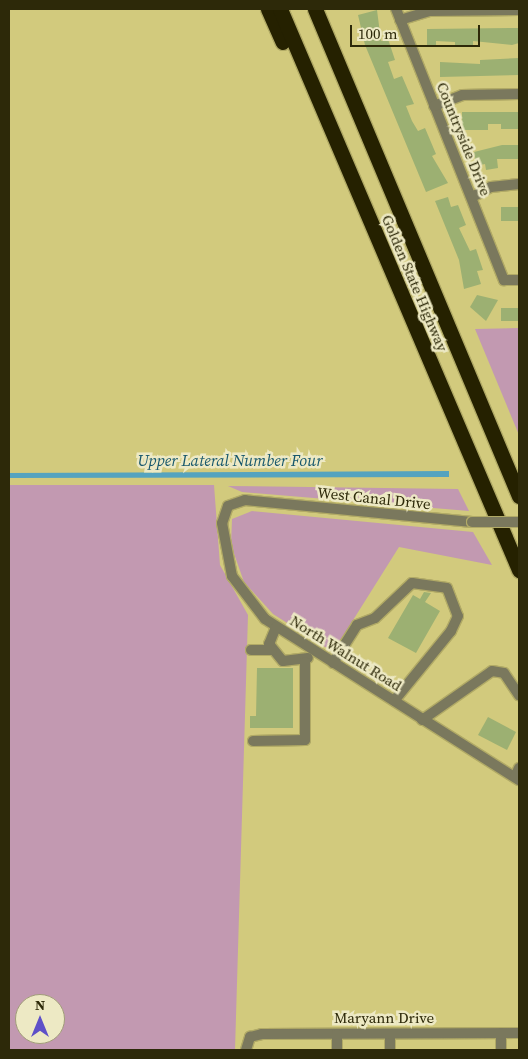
<!DOCTYPE html>
<style>
body{margin:0}
#map{position:relative;width:528px;height:1059px;overflow:hidden;background:#d2ca7d;font-family:"Source Serif 4",serif}
div>[style]{position:absolute}
[style*='--x']{left:calc(var(--x)*1px);top:calc(var(--y)*1px);width:calc(var(--w)*1px);rotate:calc(var(--a)*1deg)}
.green>*{inset:0;background:#c299b1}
.water>*{inset:0;background:#54a3bf}
.building>*{inset:0;background:#9cb072}
.roads{filter:drop-shadow(1px 0 #b1aa66) drop-shadow(-1px 0 #b1aa66) drop-shadow(0 1px #b1aa66) drop-shadow(0 -1px #b1aa66)}
.minor>*{height:10px;margin:-5px;padding:0 5px;transform-origin:5px;border-radius:5px;background:#7a785d}
.highway>*{height:15px;margin:-7.5px;padding:0 7.5px;transform-origin:7.5px;border-radius:7.5px;background:#252100}
.bridges{filter:drop-shadow(1px 0 #b1aa66) drop-shadow(-1px 0 #b1aa66) drop-shadow(0 1px #b1aa66) drop-shadow(0 -1px #b1aa66)}
.minor-bridge>*{height:10px;margin:-5px;padding:0 5px;transform-origin:5px;border-radius:5px;background:#7a785d}
span{translate:-50% -50%;white-space:nowrap;text-align:center;line-height:1.15;-webkit-text-stroke:5px #ede9c4;paint-order:stroke}
.street-label{font-size:15px;color:#2d2909}
.water-label{font-size:16px;color:#18586c;font-style:italic}
.frame{position:absolute;inset:0;border:10px solid #2d2909;pointer-events:none}
.north{position:absolute;left:15px;top:994px;width:50px;height:50px;box-sizing:border-box;background:#ede9c4;border:1px solid #a09c79;border-radius:50%;rotate:0deg;font-size:14px;font-weight:700;line-height:20px;text-align:center;color:#2d2909}
.north::after{content:'';display:block;margin:auto;width:18px;height:22px;background:#5e50c8;clip-path:polygon(50% 0,100% 100%,50% 72%,0 100%)}
.scale{position:absolute;left:350px;top:25px;width:130px;height:22px;box-sizing:border-box;border:2px solid #2d2909;border-top:0;padding-left:6px;font-size:15px;line-height:18px;white-space:nowrap;color:#2d2909;-webkit-text-stroke:4px #ede9c4;paint-order:stroke}
</style>
<div id="map">
<div class="green">
<div style="clip-path:polygon(519px 328px,519px 435px,475px 329px)"></div>
<div style="clip-path:polygon(evenodd,9px 485px,214px 485px,220px 565px,248px 615px,235px 1050px,9px 1050px,9px 485px,25px 1004px,55px 1004px,55px 1034px,25px 1034px,25px 1004px)"></div>
<div style="clip-path:polygon(228px 486px,458px 489px,469px 511px,242px 492px)"></div>
<div style="clip-path:polygon(252px 511px,473px 532px,492px 565px,399px 547px,333px 652px,273px 614px,244px 582px,231px 545px,232px 519px)"></div>
</div>
<div class="water">
<div style="clip-path:polygon(449px 471px,449px 477px,9px 478px,9px 473px)"></div>
</div>
<div class="building">
<div style="clip-path:polygon(377px 10px,381px 41px,388px 39px,395px 60px,388px 62px,394px 79px,402px 76px,414px 104px,406px 106px,412px 121px,418px 131px,425px 128px,436px 154px,432px 156px,448px 183px,426px 192px,365px 45px,358px 15px)"></div>
<div style="clip-path:polygon(519px 28px,519px 43px,512px 45px,473px 41px,473px 47px,455px 46px,455px 42px,436px 41px,436px 47px,427px 47px,427px 29px)"></div>
<div style="clip-path:polygon(519px 58px,519px 75px,440px 77px,440px 62px,480px 64px,480px 60px)"></div>
<div style="clip-path:polygon(462px 112px,519px 112px,519px 129px,501px 129px,501px 124px,488px 124px,488px 130px,462px 130px)"></div>
<div style="clip-path:polygon(502px 145px,519px 145px,519px 159px,497px 159px,498px 168px,486px 170px,485px 164px,476px 166px,474px 152px)"></div>
<div style="clip-path:polygon(448px 197px,451px 207px,458px 205px,466px 225px,459px 228px,470px 251px,476px 249px,483px 270px,477px 271px,481px 284px,464px 289px,459px 260px,435px 201px)"></div>
<div style="clip-path:polygon(501px 207px,519px 207px,519px 221px,501px 221px)"></div>
<div style="clip-path:polygon(477px 295px,498px 300px,486px 321px,470px 307px)"></div>
<div style="clip-path:polygon(501px 308px,519px 308px,519px 321px,501px 321px)"></div>
<div style="clip-path:polygon(424px 592px,431px 593px,425px 602px,440px 611px,416px 653px,388px 638px,413px 595px,420px 599px)"></div>
<div style="clip-path:polygon(257px 668px,293px 668px,293px 728px,250px 728px,250px 716px,256px 716px)"></div>
<div style="clip-path:polygon(488px 717px,516px 732px,507px 750px,478px 735px)"></div>
</div>
<div class="roads">
<div class="minor">
<div style="--x:396;--y:9;--w:292;--a:68.3"></div>
<div style="--x:504;--y:280;--w:15;--a:0"></div>
<div style="--x:400;--y:20;--w:31;--a:-17"></div>
<div style="--x:430;--y:11;--w:89;--a:-0.6"></div>
<div style="--x:434;--y:106;--w:30;--a:-21"></div>
<div style="--x:462;--y:95;--w:57;--a:-1"></div>
<div style="--x:472;--y:197;--w:21;--a:-28"></div>
<div style="--x:491;--y:187;--w:28;--a:-6"></div>
<div style="--x:472;--y:522;--w:228;--a:-174.5"></div>
<div style="--x:245;--y:500;--w:18;--a:161"></div>
<div style="--x:228;--y:506;--w:18;--a:109"></div>
<div style="--x:222;--y:523;--w:54;--a:79.3"></div>
<div style="--x:232;--y:576;--w:54;--a:52.5"></div>
<div style="--x:265;--y:619;--w:301;--a:32.4"></div>
<div style="--x:276;--y:627;--w:18;--a:112"></div>
<div style="--x:269;--y:644;--w:22;--a:51"></div>
<div style="--x:283;--y:661;--w:25;--a:-7"></div>
<div style="--x:251;--y:650;--w:21;--a:0"></div>
<div style="--x:333;--y:663;--w:45;--a:-57.7"></div>
<div style="--x:357;--y:625;--w:19;--a:-21"></div>
<div style="--x:375;--y:618;--w:51;--a:-43.4"></div>
<div style="--x:412;--y:583;--w:35;--a:8"></div>
<div style="--x:447;--y:588;--w:30;--a:69"></div>
<div style="--x:458;--y:616;--w:17;--a:115"></div>
<div style="--x:451;--y:631;--w:90;--a:129.2"></div>
<div style="--x:422;--y:720;--w:85;--a:-35"></div>
<div style="--x:492;--y:671;--w:12;--a:9"></div>
<div style="--x:504;--y:673;--w:27;--a:56"></div>
<div style="--x:253;--y:741;--w:52;--a:-1.1"></div>
<div style="--x:305;--y:740;--w:78;--a:-90"></div>
<div style="--x:515;--y:777;--w:10;--a:-66"></div>
<div style="--x:501;--y:1033;--w:17;--a:90"></div>
<div style="--x:390;--y:1034;--w:16;--a:90"></div>
<div style="--x:246;--y:1050;--w:14;--a:-73"></div>
<div style="--x:250;--y:1037;--w:12;--a:-14"></div>
<div style="--x:262;--y:1034;--w:257;--a:-0.2"></div>
<div style="--x:337;--y:1050;--w:16;--a:-90"></div>
</div>
<div class="highway">
<div style="--x:268;--y:9;--w:36;--a:66"></div>
<div style="--x:280;--y:9;--w:610;--a:66.92"></div>
<div style="--x:315;--y:9;--w:528;--a:67.27"></div>
</div>
</div>
<div class="bridges">
<div class="minor-bridge">
<div style="--x:472;--y:522;--w:47;--a:0"></div>
</div>
</div>
<div class="street-label">
<span style="left:464px;top:139px;rotate:68deg">Countryside Drive</span>
<span style="left:415px;top:283px;rotate:67deg">Golden State Highway</span>
<span style="left:374px;top:498px;rotate:6deg">West Canal Drive</span>
<span style="left:346px;top:653px;rotate:32deg">North Walnut Road</span>
<span style="left:384px;top:1018px">Maryann Drive</span>
</div>
<div class="water-label">
<span style="left:230px;top:460px">Upper Lateral Number Four</span>
</div>
<div class="frame"></div>
<div class="north">N</div>
<div class="scale">100 m</div>
</div>
